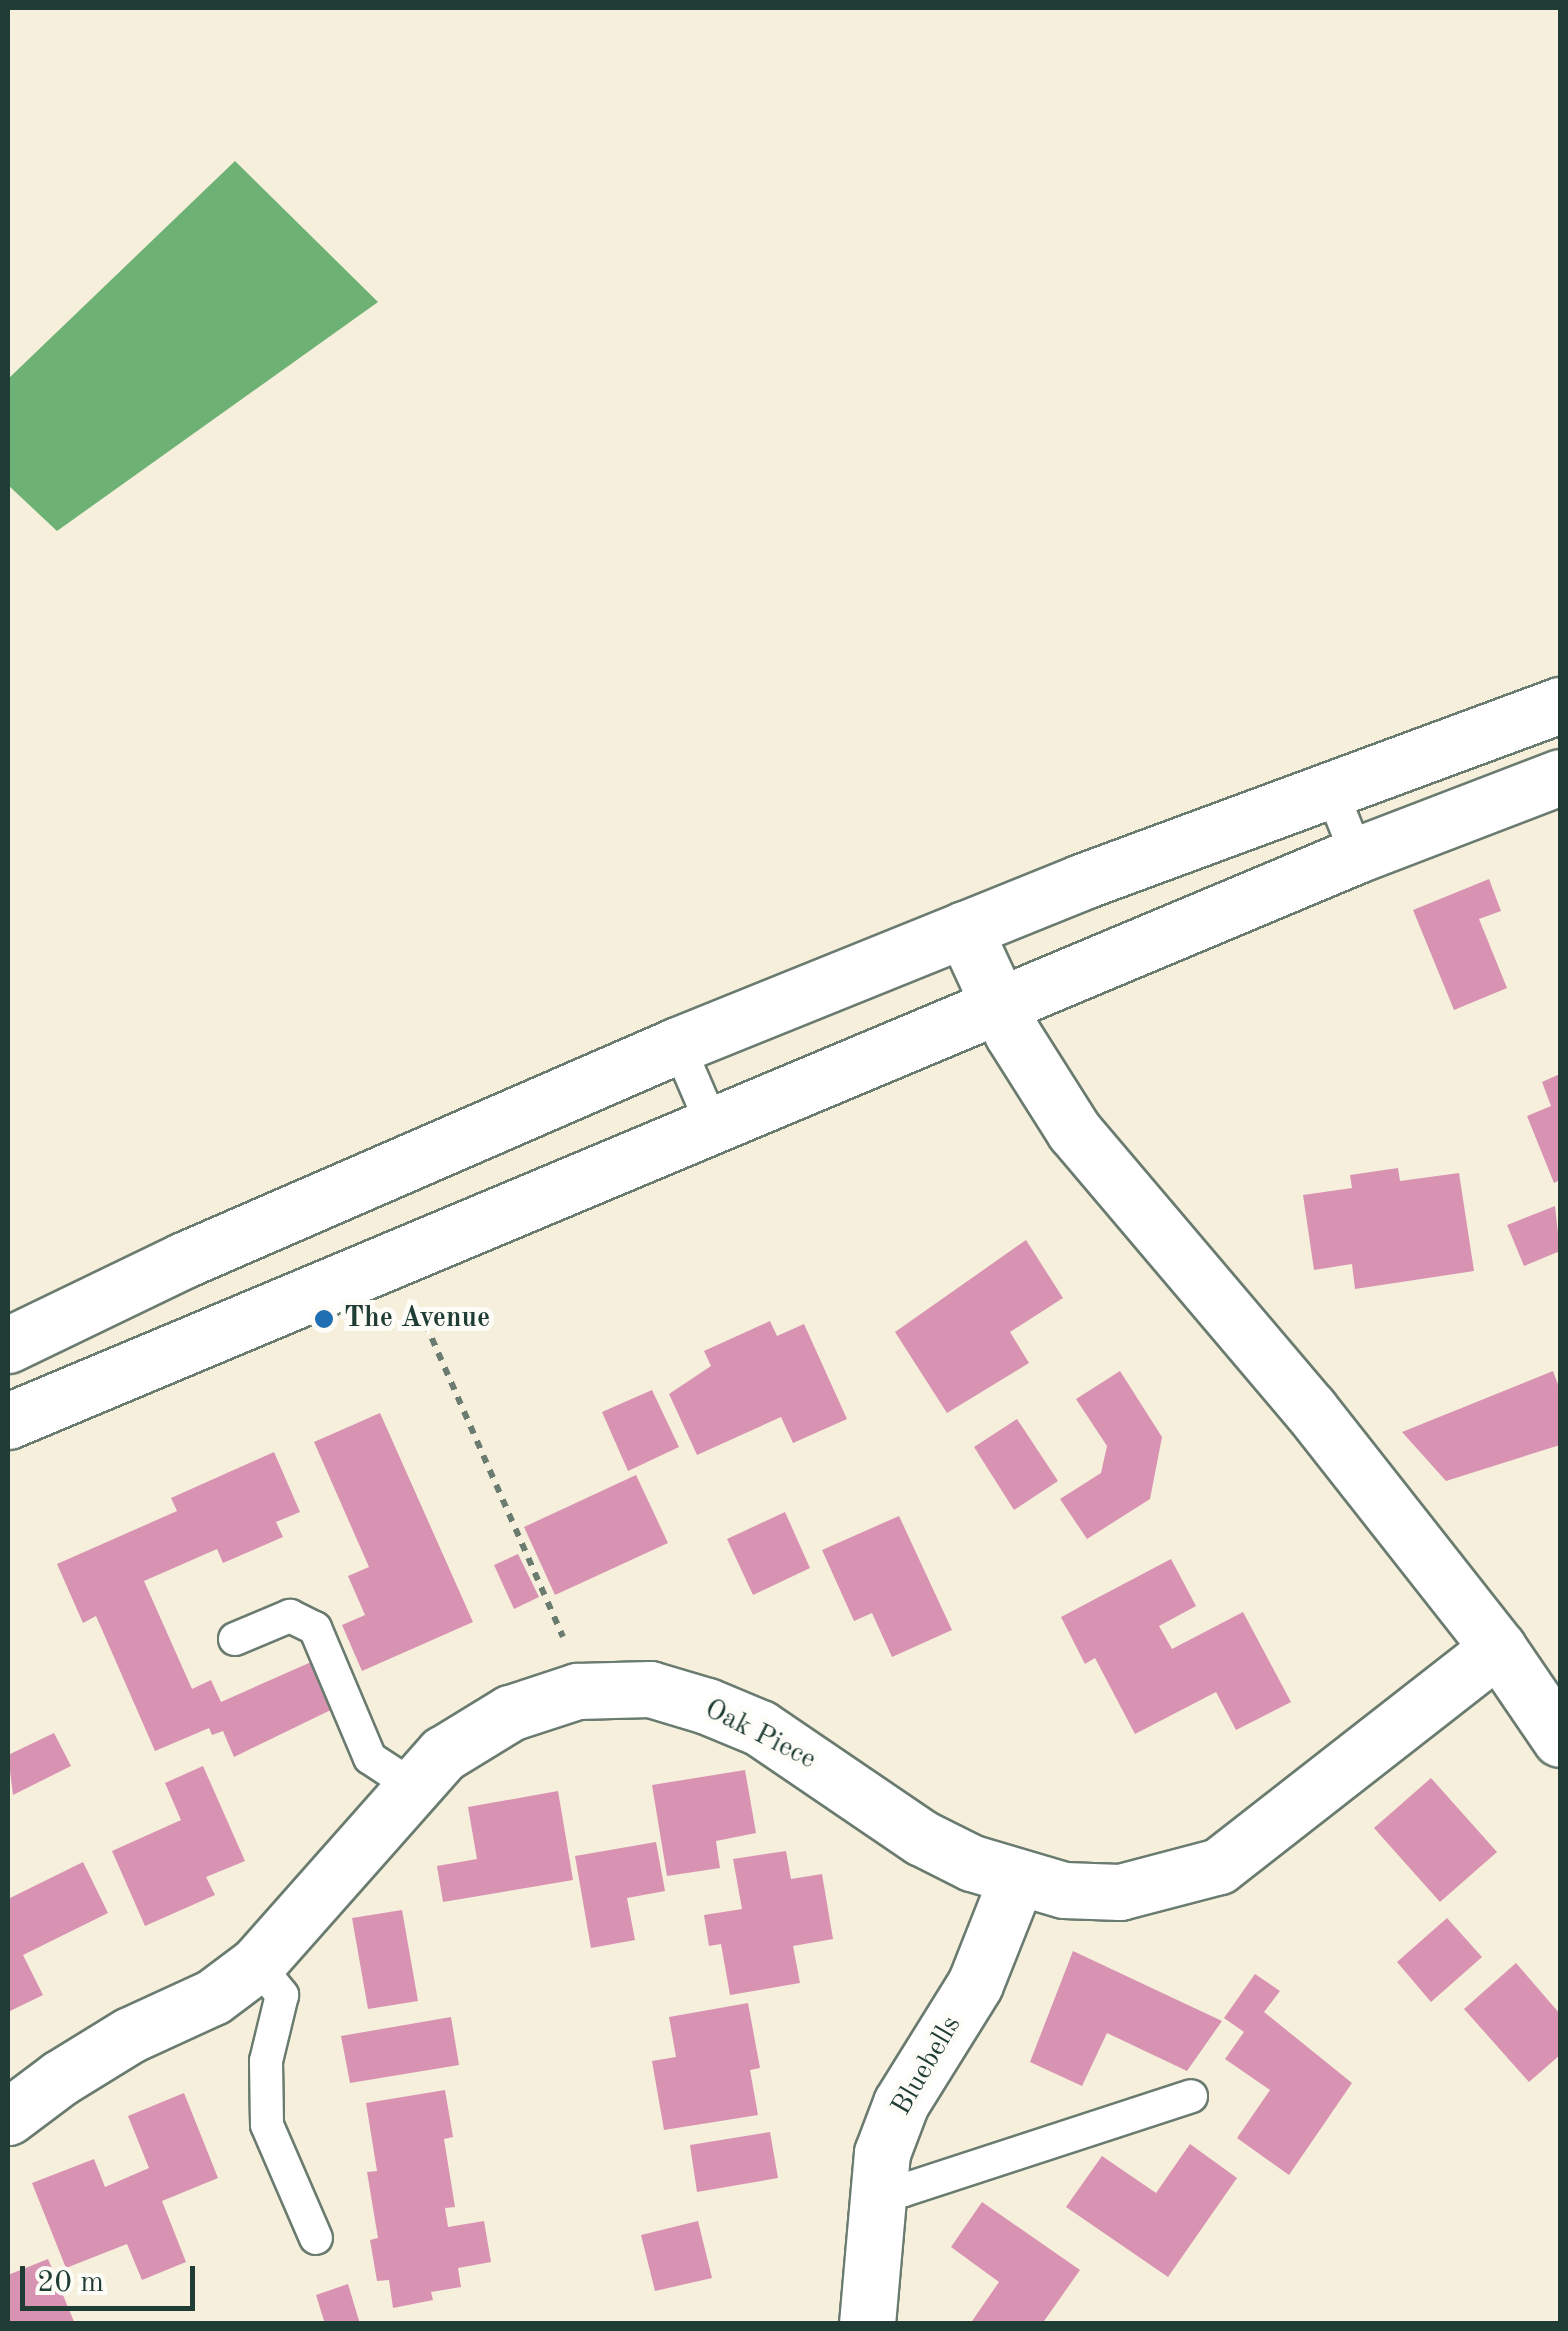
<!DOCTYPE html>
<style>
body{margin:0}
#map{position:relative;width:1568px;height:2331px;overflow:hidden;background:#f5efdc;font-family:"Old Standard TT",serif}
div>[style]{position:absolute}
[style*='--x']{left:calc(var(--x)*1px);top:calc(var(--y)*1px);width:calc(var(--w)*1px);rotate:calc(var(--a)*1deg)}
.forest>*{inset:0;background:#6eb174}
.building>*{inset:0;background:#d993b2}
.path>*{height:6px;margin-top:-3px;transform-origin:0;background:repeating-linear-gradient(90deg,#6a7b6f 0 8px,transparent 0 16px)}
.roads{filter:drop-shadow(2px 0 #6a7b6f) drop-shadow(-2px 0 #6a7b6f) drop-shadow(0 2px #6a7b6f) drop-shadow(0 -2px #6a7b6f)}
.service>*{height:32px;margin:-16px;padding:0 16px;transform-origin:16px;border-radius:16px;background:#fff}
.minor>*{height:55px;margin:-27.5px;padding:0 27.5px;transform-origin:27.5px;border-radius:27.5px;background:#fff}
.secondary>*{height:55px;margin:-27.5px;padding:0 27.5px;transform-origin:27.5px;border-radius:27.5px;background:#fff}
.dots>*{width:28px;height:28px;translate:-50% -50%;box-sizing:border-box;border:5px solid #fdfcf7;border-radius:50%}
span{translate:-50% -50%;white-space:nowrap;text-align:center;line-height:1.15;-webkit-text-stroke:10px #fdfcf7;paint-order:stroke}
.poi-label{font-size:28px;color:#1f3d34;font-weight:700}
.left{translate:0 -50%;text-align:left}
.street-label{font-size:28px;color:#1f3d34}
.frame{position:absolute;inset:0;border:10px solid #1f3d34;pointer-events:none}
.scale{position:absolute;left:20px;top:2266px;width:175px;height:45px;box-sizing:border-box;border:5px solid #1f3d34;border-top:0;padding-left:12px;font-size:30px;line-height:35px;white-space:nowrap;color:#1f3d34;-webkit-text-stroke:8px #fdfcf7;paint-order:stroke}
</style>
<div id="map">
<div class="forest">
<div style="clip-path:polygon(235px 161px,378px 302px,57px 531px,8px 485px,8px 379px)"></div>
</div>
<div class="building">
<div style="clip-path:polygon(1489px 879px,1501px 911px,1479px 919px,1507px 988px,1454px 1010px,1413px 910px)"></div>
<div style="clip-path:polygon(1560px 1074px,1560px 1180px,1554px 1183px,1527px 1116px,1551px 1106px,1542px 1082px)"></div>
<div style="clip-path:polygon(1398px 1168px,1400px 1181px,1459px 1173px,1474px 1271px,1355px 1289px,1352px 1264px,1314px 1270px,1303px 1195px,1352px 1188px,1350px 1175px)"></div>
<div style="clip-path:polygon(1555px 1206px,1560px 1251px,1524px 1266px,1507px 1225px)"></div>
<div style="clip-path:polygon(1026px 1240px,1063px 1298px,1010px 1332px,1029px 1363px,947px 1413px,895px 1332px)"></div>
<div style="clip-path:polygon(770px 1321px,777px 1336px,804px 1324px,847px 1419px,793px 1443px,781px 1417px,697px 1455px,669px 1394px,711px 1366px,704px 1351px)"></div>
<div style="clip-path:polygon(1120px 1371px,1162px 1437px,1150px 1499px,1087px 1539px,1060px 1499px,1101px 1473px,1107px 1446px,1076px 1399px)"></div>
<div style="clip-path:polygon(1553px 1371px,1560px 1390px,1560px 1445px,1446px 1481px,1402px 1432px)"></div>
<div style="clip-path:polygon(652px 1390px,679px 1447px,628px 1471px,602px 1412px)"></div>
<div style="clip-path:polygon(380px 1413px,473px 1622px,362px 1671px,342px 1625px,365px 1615px,348px 1576px,369px 1567px,314px 1442px)"></div>
<div style="clip-path:polygon(1017px 1419px,1058px 1481px,1014px 1510px,974px 1447px)"></div>
<div style="clip-path:polygon(274px 1452px,300px 1512px,276px 1522px,283px 1537px,223px 1563px,217px 1549px,144px 1581px,192px 1689px,211px 1680px,221px 1702px,318px 1659px,339px 1706px,234px 1757px,223px 1731px,212px 1735px,209px 1728px,155px 1751px,96px 1616px,83px 1623px,57px 1564px,177px 1511px,171px 1498px)"></div>
<div style="clip-path:polygon(636px 1475px,668px 1543px,555px 1595px,524px 1527px)"></div>
<div style="clip-path:polygon(785px 1512px,810px 1568px,753px 1595px,727px 1539px)"></div>
<div style="clip-path:polygon(899px 1516px,952px 1630px,892px 1657px,872px 1613px,854px 1621px,822px 1550px)"></div>
<div style="clip-path:polygon(518px 1554px,539px 1597px,514px 1609px,494px 1565px)"></div>
<div style="clip-path:polygon(1171px 1559px,1196px 1606px,1159px 1626px,1172px 1649px,1243px 1612px,1291px 1702px,1236px 1730px,1216px 1692px,1135px 1734px,1095px 1658px,1085px 1664px,1061px 1617px)"></div>
<div style="clip-path:polygon(54px 1733px,71px 1766px,13px 1795px,8px 1755px)"></div>
<div style="clip-path:polygon(203px 1766px,245px 1861px,206px 1877px,215px 1895px,145px 1926px,112px 1851px,181px 1820px,165px 1783px)"></div>
<div style="clip-path:polygon(745px 1770px,756px 1833px,716px 1841px,720px 1868px,667px 1876px,652px 1785px)"></div>
<div style="clip-path:polygon(1431px 1778px,1497px 1852px,1440px 1902px,1374px 1828px)"></div>
<div style="clip-path:polygon(558px 1791px,573px 1880px,443px 1902px,437px 1866px,477px 1859px,468px 1807px)"></div>
<div style="clip-path:polygon(656px 1842px,665px 1891px,627px 1898px,635px 1940px,591px 1948px,575px 1856px)"></div>
<div style="clip-path:polygon(786px 1851px,791px 1879px,822px 1874px,833px 1939px,793px 1946px,800px 1983px,730px 1995px,721px 1944px,709px 1946px,704px 1915px,742px 1909px,733px 1859px)"></div>
<div style="clip-path:polygon(83px 1862px,108px 1913px,23px 1955px,43px 1995px,8px 2012px,8px 1899px)"></div>
<div style="clip-path:polygon(402px 1910px,418px 2001px,368px 2009px,352px 1918px)"></div>
<div style="clip-path:polygon(1447px 1918px,1482px 1957px,1431px 2002px,1397px 1962px)"></div>
<div style="clip-path:polygon(1073px 1951px,1222px 2021px,1187px 2071px,1107px 2033px,1082px 2086px,1030px 2062px)"></div>
<div style="clip-path:polygon(1516px 1963px,1560px 2014px,1560px 2055px,1529px 2082px,1464px 2009px)"></div>
<div style="clip-path:polygon(1255px 1974px,1280px 1991px,1264px 2012px,1352px 2083px,1289px 2175px,1237px 2138px,1270px 2090px,1225px 2059px,1244px 2032px,1224px 2018px)"></div>
<div style="clip-path:polygon(748px 2003px,760px 2068px,750px 2070px,758px 2115px,664px 2130px,652px 2061px,676px 2057px,669px 2017px)"></div>
<div style="clip-path:polygon(451px 2017px,459px 2065px,350px 2083px,341px 2036px)"></div>
<div style="clip-path:polygon(445px 2090px,453px 2137px,444px 2139px,455px 2207px,445px 2208px,448px 2227px,484px 2221px,491px 2262px,458px 2268px,461px 2287px,431px 2292px,433px 2300px,393px 2308px,389px 2280px,377px 2281px,370px 2240px,378px 2238px,367px 2172px,377px 2171px,366px 2103px)"></div>
<div style="clip-path:polygon(184px 2093px,218px 2178px,162px 2201px,186px 2262px,142px 2280px,127px 2244px,66px 2268px,32px 2183px,94px 2159px,105px 2187px,149px 2168px,128px 2116px)"></div>
<div style="clip-path:polygon(770px 2132px,778px 2178px,697px 2192px,690px 2145px)"></div>
<div style="clip-path:polygon(1190px 2144px,1237px 2178px,1168px 2277px,1066px 2207px,1102px 2156px,1156px 2193px)"></div>
<div style="clip-path:polygon(982px 2202px,1080px 2270px,1042px 2324px,970px 2324px,999px 2282px,951px 2247px)"></div>
<div style="clip-path:polygon(698px 2221px,712px 2278px,655px 2291px,641px 2235px)"></div>
<div style="clip-path:polygon(48px 2259px,75px 2324px,8px 2324px,8px 2275px)"></div>
<div style="clip-path:polygon(348px 2284px,360px 2324px,325px 2324px,316px 2295px)"></div>
</div>
<div class="path">
<div style="--x:419;--y:1309;--w:358;--a:66.3"></div>
</div>
<div class="roads">
<div class="service">
<div style="--x:1331;--y:790;--w:70;--a:68.2"></div>
<div style="--x:678;--y:1045;--w:86;--a:66.7"></div>
<div style="--x:235;--y:1639;--w:60;--a:-22.7"></div>
<div style="--x:290;--y:1616;--w:28;--a:26"></div>
<div style="--x:315;--y:1628;--w:141;--a:67.1"></div>
<div style="--x:370;--y:1758;--w:49;--a:33.4"></div>
<div style="--x:257;--y:1964;--w:40;--a:51"></div>
<div style="--x:282;--y:1995;--w:68;--a:103.6"></div>
<div style="--x:266;--y:2061;--w:64;--a:89.1"></div>
<div style="--x:267;--y:2125;--w:123;--a:66.6"></div>
<div style="--x:874;--y:2187;--w:30;--a:6"></div>
<div style="--x:904;--y:2190;--w:302;--a:-18.1"></div>
</div>
<div class="minor">
<div style="--x:964;--y:929;--w:115;--a:65.2"></div>
<div style="--x:1012;--y:1033;--w:116;--a:57.7"></div>
<div style="--x:1074;--y:1131;--w:365;--a:49.7"></div>
<div style="--x:1310;--y:1409;--w:304;--a:51.8"></div>
<div style="--x:1498;--y:1648;--w:110;--a:55.7"></div>
<div style="--x:8;--y:2117;--w:65;--a:-36.9"></div>
<div style="--x:60;--y:2078;--w:82;--a:-31.6"></div>
<div style="--x:130;--y:2035;--w:91;--a:-24.6"></div>
<div style="--x:213;--y:1997;--w:55;--a:-36.9"></div>
<div style="--x:257;--y:1964;--w:281;--a:-48.5"></div>
<div style="--x:443;--y:1754;--w:79;--a:-31.5"></div>
<div style="--x:510;--y:1713;--w:71;--a:-18.2"></div>
<div style="--x:577;--y:1691;--w:73;--a:-1.6"></div>
<div style="--x:650;--y:1689;--w:59;--a:16.6"></div>
<div style="--x:707;--y:1706;--w:57;--a:22.5"></div>
<div style="--x:760;--y:1728;--w:196;--a:34.2"></div>
<div style="--x:922;--y:1838;--w:56;--a:26.6"></div>
<div style="--x:972;--y:1863;--w:96;--a:16.4"></div>
<div style="--x:1064;--y:1890;--w:56;--a:2"></div>
<div style="--x:1120;--y:1892;--w:102;--a:-14.7"></div>
<div style="--x:1219;--y:1866;--w:354;--a:-38"></div>
<div style="--x:867;--y:2324;--w:172;--a:-85"></div>
<div style="--x:882;--y:2153;--w:53;--a:-69.2"></div>
<div style="--x:901;--y:2103;--w:140;--a:-58.1"></div>
<div style="--x:975;--y:1984;--w:114;--a:-68.4"></div>
</div>
<div class="secondary">
<div style="--x:8;--y:1345;--w:195;--a:-25.8"></div>
<div style="--x:184;--y:1260;--w:539;--a:-23.52"></div>
<div style="--x:678;--y:1045;--w:435;--a:-22"></div>
<div style="--x:1081;--y:882;--w:511;--a:-20.28"></div>
<div style="--x:8;--y:1421;--w:1463;--a:-22.76"></div>
<div style="--x:1357;--y:855;--w:217;--a:-21"></div>
</div>
</div>
<div class="dots">
<div style="left:324px;top:1319px;background:#1f6fb2"></div>
</div>
<div class="poi-label">
<span class="left" style="left:344px;top:1319px">The Avenue</span>
</div>
<div class="street-label">
<span style="left:760px;top:1735px;rotate:27deg">Oak Piece</span>
<span style="left:927px;top:2066px;rotate:-60deg">Bluebells</span>
</div>
<div class="frame"></div>
<div class="scale">20 m</div>
</div>
